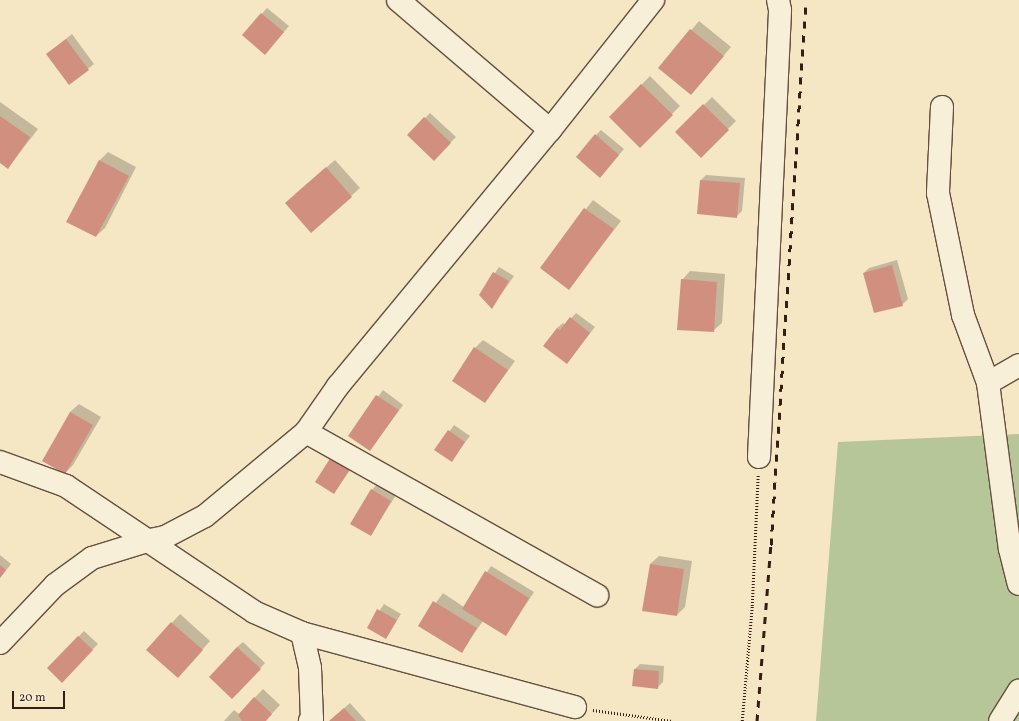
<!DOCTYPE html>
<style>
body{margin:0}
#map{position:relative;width:1019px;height:721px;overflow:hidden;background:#f5e6c4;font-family:Vollkorn,serif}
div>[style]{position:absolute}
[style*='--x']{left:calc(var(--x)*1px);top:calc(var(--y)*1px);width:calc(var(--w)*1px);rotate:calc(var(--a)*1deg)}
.green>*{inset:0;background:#b6c699}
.shadow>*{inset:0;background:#0003}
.building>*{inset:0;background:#d1907f}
.path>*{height:2.5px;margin-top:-1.25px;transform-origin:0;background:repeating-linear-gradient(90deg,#371d12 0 1px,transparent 0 3px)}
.roads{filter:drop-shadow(1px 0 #664f3e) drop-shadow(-1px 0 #664f3e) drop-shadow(0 1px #664f3e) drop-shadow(0 -1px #664f3e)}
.minor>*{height:22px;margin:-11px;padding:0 11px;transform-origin:11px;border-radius:11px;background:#f8efd9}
.rail>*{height:3px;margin-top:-1.5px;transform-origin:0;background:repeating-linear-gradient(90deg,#371d12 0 7px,transparent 0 14px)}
span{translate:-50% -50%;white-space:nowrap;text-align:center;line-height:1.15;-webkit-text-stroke:3.5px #f8efd9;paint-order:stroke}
.scale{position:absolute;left:12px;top:691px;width:53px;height:18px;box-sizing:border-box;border:2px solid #371d12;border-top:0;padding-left:5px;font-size:12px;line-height:14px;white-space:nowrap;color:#371d12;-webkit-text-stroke:3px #f8efd9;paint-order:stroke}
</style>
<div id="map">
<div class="green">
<div style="clip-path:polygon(1019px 434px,1019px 721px,816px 721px,838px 442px)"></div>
</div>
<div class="shadow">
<div style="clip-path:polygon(267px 8px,289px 26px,270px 48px,243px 35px)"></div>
<div style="clip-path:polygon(699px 21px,731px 47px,691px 94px,660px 68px)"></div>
<div style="clip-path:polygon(72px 34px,94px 64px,69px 84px,47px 54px)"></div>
<div style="clip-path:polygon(650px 76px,680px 106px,640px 146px,610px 117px)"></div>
<div style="clip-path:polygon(712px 97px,736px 121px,701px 156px,677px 132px)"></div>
<div style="clip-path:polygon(0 102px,38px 129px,8px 168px,0 162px)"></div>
<div style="clip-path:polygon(430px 113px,456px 137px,434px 160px,408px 135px)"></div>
<div style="clip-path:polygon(601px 130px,624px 149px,605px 171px,596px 135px)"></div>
<div style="clip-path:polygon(108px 152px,136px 167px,105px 228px,96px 236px,99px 161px)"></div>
<div style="clip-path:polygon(335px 160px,360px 188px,351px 196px,295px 194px)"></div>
<div style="clip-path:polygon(706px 175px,745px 178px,742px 211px,737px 216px,701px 180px)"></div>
<div style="clip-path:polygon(593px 200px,621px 221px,569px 288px,541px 267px)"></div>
<div style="clip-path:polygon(897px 260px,908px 299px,902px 305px,864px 273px,869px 268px)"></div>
<div style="clip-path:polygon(499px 267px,514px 276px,492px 307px,480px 295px)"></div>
<div style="clip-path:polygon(690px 271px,725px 274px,722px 323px,713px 331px,682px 280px)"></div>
<div style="clip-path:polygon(576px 313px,595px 327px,567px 362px,557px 328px,563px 323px,565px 325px)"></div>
<div style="clip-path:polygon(483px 340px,515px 361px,485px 402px,475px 348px)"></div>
<div style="clip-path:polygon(383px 390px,403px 405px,370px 450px,350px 436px)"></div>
<div style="clip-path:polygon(79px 404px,101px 417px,73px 465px,65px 473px,70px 412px)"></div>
<div style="clip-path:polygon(454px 425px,470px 436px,451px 460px,436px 450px)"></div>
<div style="clip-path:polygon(355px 463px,334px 493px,316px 482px)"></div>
<div style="clip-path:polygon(377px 484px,396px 495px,371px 535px,372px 490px)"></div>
<div style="clip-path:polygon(0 555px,11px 564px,0 578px)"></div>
<div style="clip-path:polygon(659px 556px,692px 561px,685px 607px,677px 615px,650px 564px)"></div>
<div style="clip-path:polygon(491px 566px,534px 592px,506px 635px,483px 621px,461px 652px,419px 626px,443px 593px,464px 607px)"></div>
<div style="clip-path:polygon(384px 604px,401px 614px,386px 638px,368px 628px)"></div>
<div style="clip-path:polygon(180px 614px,210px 641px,186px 668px,148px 649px)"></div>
<div style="clip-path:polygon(84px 631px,98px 644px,62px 681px,48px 668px)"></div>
<div style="clip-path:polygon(243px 642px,265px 663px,238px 693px,237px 647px)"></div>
<div style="clip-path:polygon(640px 664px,664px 666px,663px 682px,657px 688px,635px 669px)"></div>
<div style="clip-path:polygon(263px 689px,280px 705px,265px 721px,224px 721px,234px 710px,239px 714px)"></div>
<div style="clip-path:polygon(350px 703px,366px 721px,330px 721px,333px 718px)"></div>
</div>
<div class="building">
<div style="clip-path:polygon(261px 13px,284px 32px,265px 55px,242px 35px)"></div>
<div style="clip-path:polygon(690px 29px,724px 56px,691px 95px,658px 68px)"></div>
<div style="clip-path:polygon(66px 39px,89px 70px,69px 85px,46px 54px)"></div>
<div style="clip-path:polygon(641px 84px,673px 115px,640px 148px,609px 117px)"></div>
<div style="clip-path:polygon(703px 104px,729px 130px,701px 158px,675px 132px)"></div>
<div style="clip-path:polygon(0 116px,30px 137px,8px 169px,0 163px)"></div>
<div style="clip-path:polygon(424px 117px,451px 143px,434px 161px,407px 135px)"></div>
<div style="clip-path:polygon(595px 134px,619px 155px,600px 178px,576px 157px)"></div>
<div style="clip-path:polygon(99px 160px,129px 176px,96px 237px,66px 222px)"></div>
<div style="clip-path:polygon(326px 167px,352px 197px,311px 233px,285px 203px)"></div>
<div style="clip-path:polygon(700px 180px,740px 183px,737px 218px,697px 214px)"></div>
<div style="clip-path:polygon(584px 208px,614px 229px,569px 290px,540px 268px)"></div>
<div style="clip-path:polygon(892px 265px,903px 306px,874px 313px,863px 273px)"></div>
<div style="clip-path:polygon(493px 272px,509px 281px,492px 309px,479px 295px)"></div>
<div style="clip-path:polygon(681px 279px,717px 282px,714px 332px,677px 330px)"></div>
<div style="clip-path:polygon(570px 317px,590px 333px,567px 364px,543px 346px,557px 328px,560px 330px)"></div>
<div style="clip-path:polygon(474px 347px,508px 370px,485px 403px,452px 381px)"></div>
<div style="clip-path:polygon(376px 395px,399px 410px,370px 451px,348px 436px)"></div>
<div style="clip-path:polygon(70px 412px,93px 425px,65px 474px,42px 461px)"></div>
<div style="clip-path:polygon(448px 430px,465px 442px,452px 462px,434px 450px)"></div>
<div style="clip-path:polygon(331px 457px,350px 469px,334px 494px,315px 482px)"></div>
<div style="clip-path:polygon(371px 489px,391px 501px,371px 536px,350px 524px)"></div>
<div style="clip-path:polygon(650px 564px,684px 569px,677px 616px,642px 611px)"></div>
<div style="clip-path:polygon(0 565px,6px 570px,0 578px)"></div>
<div style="clip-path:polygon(485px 571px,529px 598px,506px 636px,462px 609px)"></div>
<div style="clip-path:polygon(433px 601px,477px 628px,462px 653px,418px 626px)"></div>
<div style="clip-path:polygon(377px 609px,397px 620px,386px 639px,367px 628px)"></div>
<div style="clip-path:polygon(171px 622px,203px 650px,178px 678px,146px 650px)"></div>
<div style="clip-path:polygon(78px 636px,93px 650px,62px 683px,47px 668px)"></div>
<div style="clip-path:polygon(237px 647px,261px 669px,232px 699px,209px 677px)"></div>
<div style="clip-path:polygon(634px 669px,659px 671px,658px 689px,632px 686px)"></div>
<div style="clip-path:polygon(254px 697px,272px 714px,266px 721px,242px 721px,238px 715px)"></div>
<div style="clip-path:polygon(344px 708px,356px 721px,329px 721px)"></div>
</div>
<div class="path">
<div style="--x:593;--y:710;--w:80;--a:7.9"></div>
<div style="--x:742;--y:721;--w:115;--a:-85"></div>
<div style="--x:752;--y:606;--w:131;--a:-87.4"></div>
</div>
<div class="roads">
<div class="minor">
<div style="--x:398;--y:0;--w:200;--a:40.5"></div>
<div style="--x:942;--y:107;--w:86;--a:92.7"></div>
<div style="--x:938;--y:193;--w:125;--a:78.4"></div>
<div style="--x:963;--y:315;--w:72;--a:69.8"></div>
<div style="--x:988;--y:383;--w:167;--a:82.5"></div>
<div style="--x:1010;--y:549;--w:36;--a:76"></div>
<div style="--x:988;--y:383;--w:36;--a:-30"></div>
<div style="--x:306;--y:432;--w:334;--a:29.3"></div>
<div style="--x:759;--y:457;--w:447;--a:-87.3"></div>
<div style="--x:780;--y:10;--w:10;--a:-101"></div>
<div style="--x:0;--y:462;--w:70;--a:20"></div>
<div style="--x:66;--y:486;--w:226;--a:33.8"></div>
<div style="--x:254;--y:612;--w:52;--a:23.6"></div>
<div style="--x:302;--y:633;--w:36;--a:77"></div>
<div style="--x:310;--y:668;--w:51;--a:87.8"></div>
<div style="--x:312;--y:719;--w:3;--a:135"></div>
<div style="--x:302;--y:633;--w:283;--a:15.2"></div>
<div style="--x:0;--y:643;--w:80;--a:-46.5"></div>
<div style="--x:55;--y:585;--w:46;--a:-36.1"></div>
<div style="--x:92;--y:558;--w:61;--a:-17.2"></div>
<div style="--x:150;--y:540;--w:15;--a:-11"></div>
<div style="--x:165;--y:537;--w:45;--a:-27.7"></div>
<div style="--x:205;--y:516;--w:131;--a:-39.7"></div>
<div style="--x:306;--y:432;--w:56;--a:-55.2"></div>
<div style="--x:338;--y:386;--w:332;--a:-50.4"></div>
<div style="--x:550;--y:130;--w:166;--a:-51.6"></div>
<div style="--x:1000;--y:721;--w:36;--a:-58"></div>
</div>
</div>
<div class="rail">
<div style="--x:757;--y:721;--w:177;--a:-85.5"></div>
<div style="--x:771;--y:545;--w:546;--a:-86.33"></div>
</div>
<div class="scale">20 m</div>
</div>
